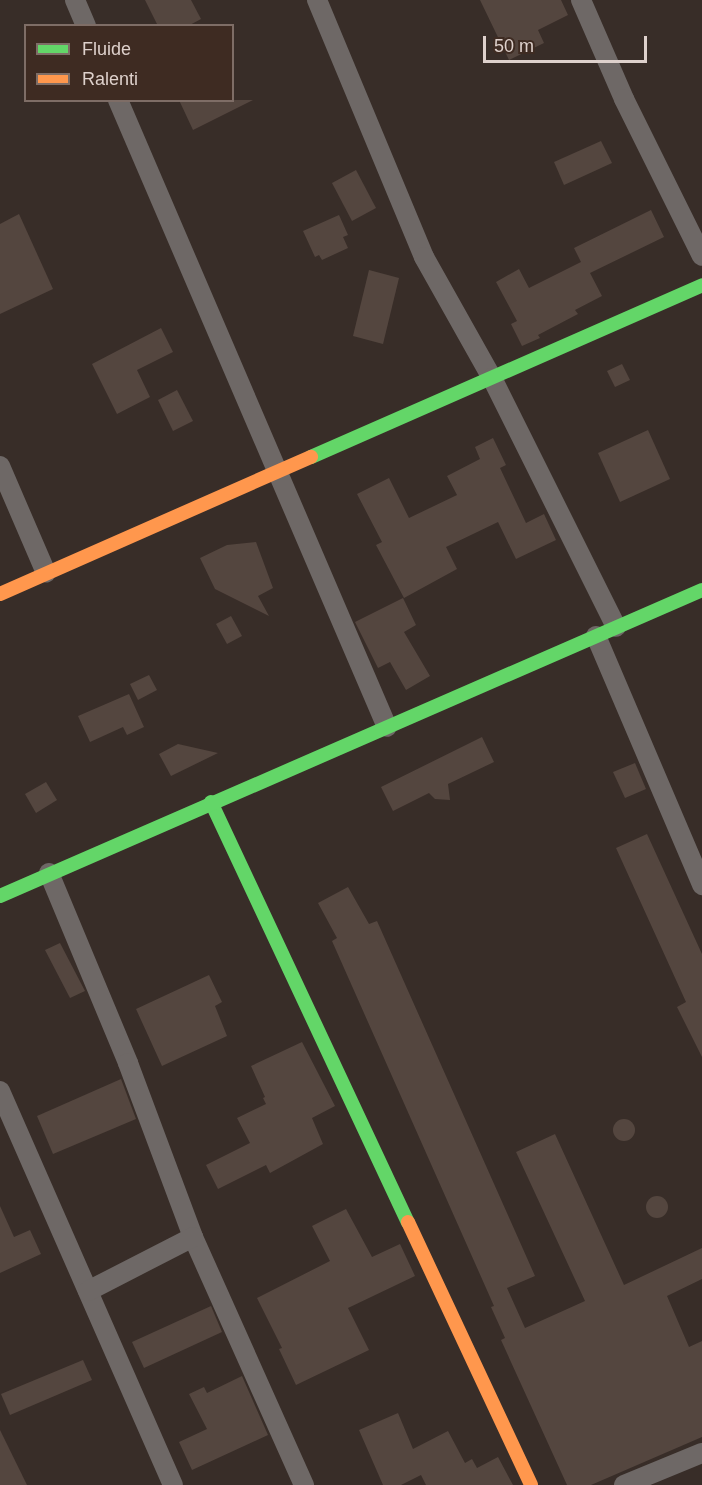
<!DOCTYPE html>
<style>
body{margin:0}
#map{position:relative;width:702px;height:1485px;overflow:hidden;background:#382d28;font-family:Helvetica,sans-serif}
div>[style]{position:absolute}
[style*='--x']{left:calc(var(--x)*1px);top:calc(var(--y)*1px);width:calc(var(--w)*1px);rotate:calc(var(--a)*1deg)}
.building>*{inset:0;background:#54463f}
.round{border-radius:50%}
.street>*{height:20px;margin:-10px;padding:0 10px;transform-origin:10px;border-radius:10px;background:#6e6866}
.fast>*{height:14px;margin:-7px;padding:0 7px;transform-origin:7px;border-radius:7px;background:#63d668}
.slow>*{height:14px;margin:-7px;padding:0 7px;transform-origin:7px;border-radius:7px;background:#ff974d}
span{translate:-50% -50%;white-space:nowrap;text-align:center;line-height:1.15;-webkit-text-stroke:4.5px #3e2b22;paint-order:stroke}
.legend{position:absolute;left:24px;top:24px;width:210px;height:78px;box-sizing:border-box;background:#3e2b22;border:2px solid #7e6d66;margin:0;padding:8px 10px;list-style:none;font-size:18px;color:#ded1cc}
.legend li{display:flex;align-items:center;gap:12px;height:30px}
.legend b{width:30px;border:2px solid #7e6d66}
.scale{position:absolute;left:483px;top:36px;width:164px;height:27px;box-sizing:border-box;border:3px solid #ded1cc;border-top:0;padding-left:8px;font-size:18px;line-height:21px;white-space:nowrap;color:#ded1cc;-webkit-text-stroke:4px #3e2b22;paint-order:stroke}
</style>
<div id="map">
<div class="building">
<div style="clip-path:polygon(145px 0,191px 0,201px 19px,188px 26px,158px 26px)"></div>
<div style="clip-path:polygon(480px 0,561px 0,568px 15px,538px 30px,544px 43px,509px 60px)"></div>
<div style="clip-path:polygon(179px 100px,253px 100px,193px 130px)"></div>
<div style="clip-path:polygon(601px 141px,612px 163px,564px 185px,554px 162px)"></div>
<div style="clip-path:polygon(356px 170px,376px 208px,352px 221px,332px 183px)"></div>
<div style="clip-path:polygon(651px 210px,664px 237px,590px 273px,602px 296px,575px 310px,578px 314px,538px 335px,540px 338px,522px 346px,511px 324px,517px 321px,496px 282px,519px 269px,529px 288px,581px 262px,574px 248px)"></div>
<div style="clip-path:polygon(19px 214px,53px 289px,0 314px,0 224px)"></div>
<div style="clip-path:polygon(339px 215px,348px 235px,343px 237px,348px 248px,322px 260px,319px 255px,315px 257px,303px 231px)"></div>
<div style="clip-path:polygon(369px 270px,399px 278px,383px 344px,353px 336px)"></div>
<div style="clip-path:polygon(161px 328px,173px 352px,137px 370px,150px 397px,117px 414px,92px 364px)"></div>
<div style="clip-path:polygon(622px 364px,630px 380px,615px 387px,607px 371px)"></div>
<div style="clip-path:polygon(177px 390px,193px 421px,173px 431px,158px 400px)"></div>
<div style="clip-path:polygon(648px 430px,670px 479px,620px 502px,598px 453px)"></div>
<div style="clip-path:polygon(493px 438px,506px 465px,500px 468px,526px 523px,544px 514px,556px 540px,516px 559px,498px 522px,446px 547px,457px 569px,404px 598px,376px 545px,382px 542px,357px 494px,389px 478px,409px 518px,457px 495px,447px 476px,480px 459px,475px 447px)"></div>
<div style="clip-path:polygon(256px 542px,273px 588px,258px 596px,269px 616px,215px 589px,200px 558px,227px 545px)"></div>
<div style="clip-path:polygon(403px 598px,416px 625px,404px 632px,430px 676px,406px 690px,390px 662px,378px 668px,355px 622px)"></div>
<div style="clip-path:polygon(231px 616px,242px 636px,227px 644px,216px 624px)"></div>
<div style="clip-path:polygon(149px 675px,157px 690px,138px 700px,130px 684px)"></div>
<div style="clip-path:polygon(129px 694px,144px 727px,127px 735px,123px 727px,90px 742px,78px 716px)"></div>
<div style="clip-path:polygon(482px 737px,494px 762px,448px 784px,450px 800px,435px 799px,429px 793px,393px 811px,381px 787px)"></div>
<div style="clip-path:polygon(178px 744px,218px 753px,171px 776px,159px 754px)"></div>
<div style="clip-path:polygon(635px 763px,646px 789px,625px 798px,613px 772px)"></div>
<div style="clip-path:polygon(46px 782px,57px 800px,36px 813px,25px 794px)"></div>
<div style="clip-path:polygon(647px 834px,702px 954px,702px 1057px,677px 1007px,686px 1002px,616px 848px)"></div>
<div style="clip-path:polygon(348px 887px,369px 924px,377px 921px,535px 1276px,507px 1288px,525px 1328px,585px 1301px,516px 1152px,555px 1134px,624px 1285px,702px 1248px,702px 1279px,667px 1296px,689px 1347px,702px 1341px,702px 1437px,591px 1485px,567px 1485px,501px 1340px,505px 1338px,491px 1307px,494px 1306px,332px 941px,337px 938px,318px 903px)"></div>
<div style="clip-path:polygon(60px 943px,85px 991px,70px 998px,45px 950px)"></div>
<div style="clip-path:polygon(209px 975px,222px 1002px,215px 1006px,227px 1036px,162px 1066px,136px 1009px)"></div>
<div style="clip-path:polygon(302px 1042px,335px 1106px,312px 1118px,323px 1144px,270px 1173px,266px 1165px,218px 1189px,206px 1165px,250px 1143px,237px 1118px,266px 1104px,263px 1098px,265px 1097px,251px 1066px)"></div>
<div style="clip-path:polygon(121px 1079px,136px 1119px,53px 1154px,37px 1116px)"></div>
<div class="round" style="left:613px;top:1119px;width:22px;height:22px"></div>
<div class="round" style="left:646px;top:1196px;width:22px;height:22px"></div>
<div style="clip-path:polygon(0 1206px,14px 1237px,30px 1230px,41px 1254px,0 1273px)"></div>
<div style="clip-path:polygon(346px 1209px,372px 1257px,400px 1244px,415px 1276px,348px 1308px,369px 1350px,296px 1385px,279px 1349px,282px 1348px,257px 1298px,330px 1261px,312px 1226px)"></div>
<div style="clip-path:polygon(211px 1306px,222px 1332px,144px 1368px,132px 1342px)"></div>
<div style="clip-path:polygon(83px 1360px,92px 1380px,10px 1415px,1px 1394px)"></div>
<div style="clip-path:polygon(242px 1376px,268px 1435px,192px 1470px,179px 1442px,207px 1429px,189px 1394px,204px 1387px,207px 1393px)"></div>
<div style="clip-path:polygon(398px 1413px,413px 1449px,448px 1431px,465px 1463px,472px 1459px,477px 1468px,498px 1457px,513px 1485px,426px 1485px,421px 1475px,401px 1485px,383px 1485px,359px 1430px)"></div>
<div style="clip-path:polygon(0 1430px,27px 1485px,0 1485px)"></div>
</div>
<div class="street">
<div style="--x:75;--y:0;--w:28;--a:67"></div>
<div style="--x:317;--y:0;--w:278;--a:67.4"></div>
<div style="--x:424;--y:257;--w:139;--a:60.7"></div>
<div style="--x:492;--y:378;--w:278;--a:63.5"></div>
<div style="--x:581;--y:0;--w:108;--a:66.5"></div>
<div style="--x:624;--y:99;--w:175;--a:63.6"></div>
<div style="--x:118;--y:100;--w:682;--a:66.78"></div>
<div style="--x:0;--y:466;--w:116;--a:66.7"></div>
<div style="--x:596;--y:636;--w:271;--a:66.9"></div>
<div style="--x:49;--y:873;--w:206;--a:67.4"></div>
<div style="--x:128;--y:1063;--w:186;--a:69.5"></div>
<div style="--x:193;--y:1237;--w:272;--a:65.9"></div>
<div style="--x:0;--y:1091;--w:430;--a:66.3"></div>
<div style="--x:88;--y:1291;--w:118;--a:-27.2"></div>
<div style="--x:624;--y:1485;--w:84;--a:-22.3"></div>
</div>
<div class="fast">
<div style="--x:311;--y:457;--w:427;--a:-23.7"></div>
<div style="--x:211;--y:802;--w:464;--a:64.9"></div>
<div style="--x:0;--y:896;--w:766;--a:-23.55"></div>
</div>
<div class="slow">
<div style="--x:0;--y:594;--w:340;--a:-23.8"></div>
<div style="--x:408;--y:1222;--w:290;--a:64.9"></div>
</div>
<ul class="legend">
<li><b style="height:8px;background:#63d668"></b>Fluide</li>
<li><b style="height:8px;background:#ff974d"></b>Ralenti</li>
</ul>
<div class="scale">50 m</div>
</div>
